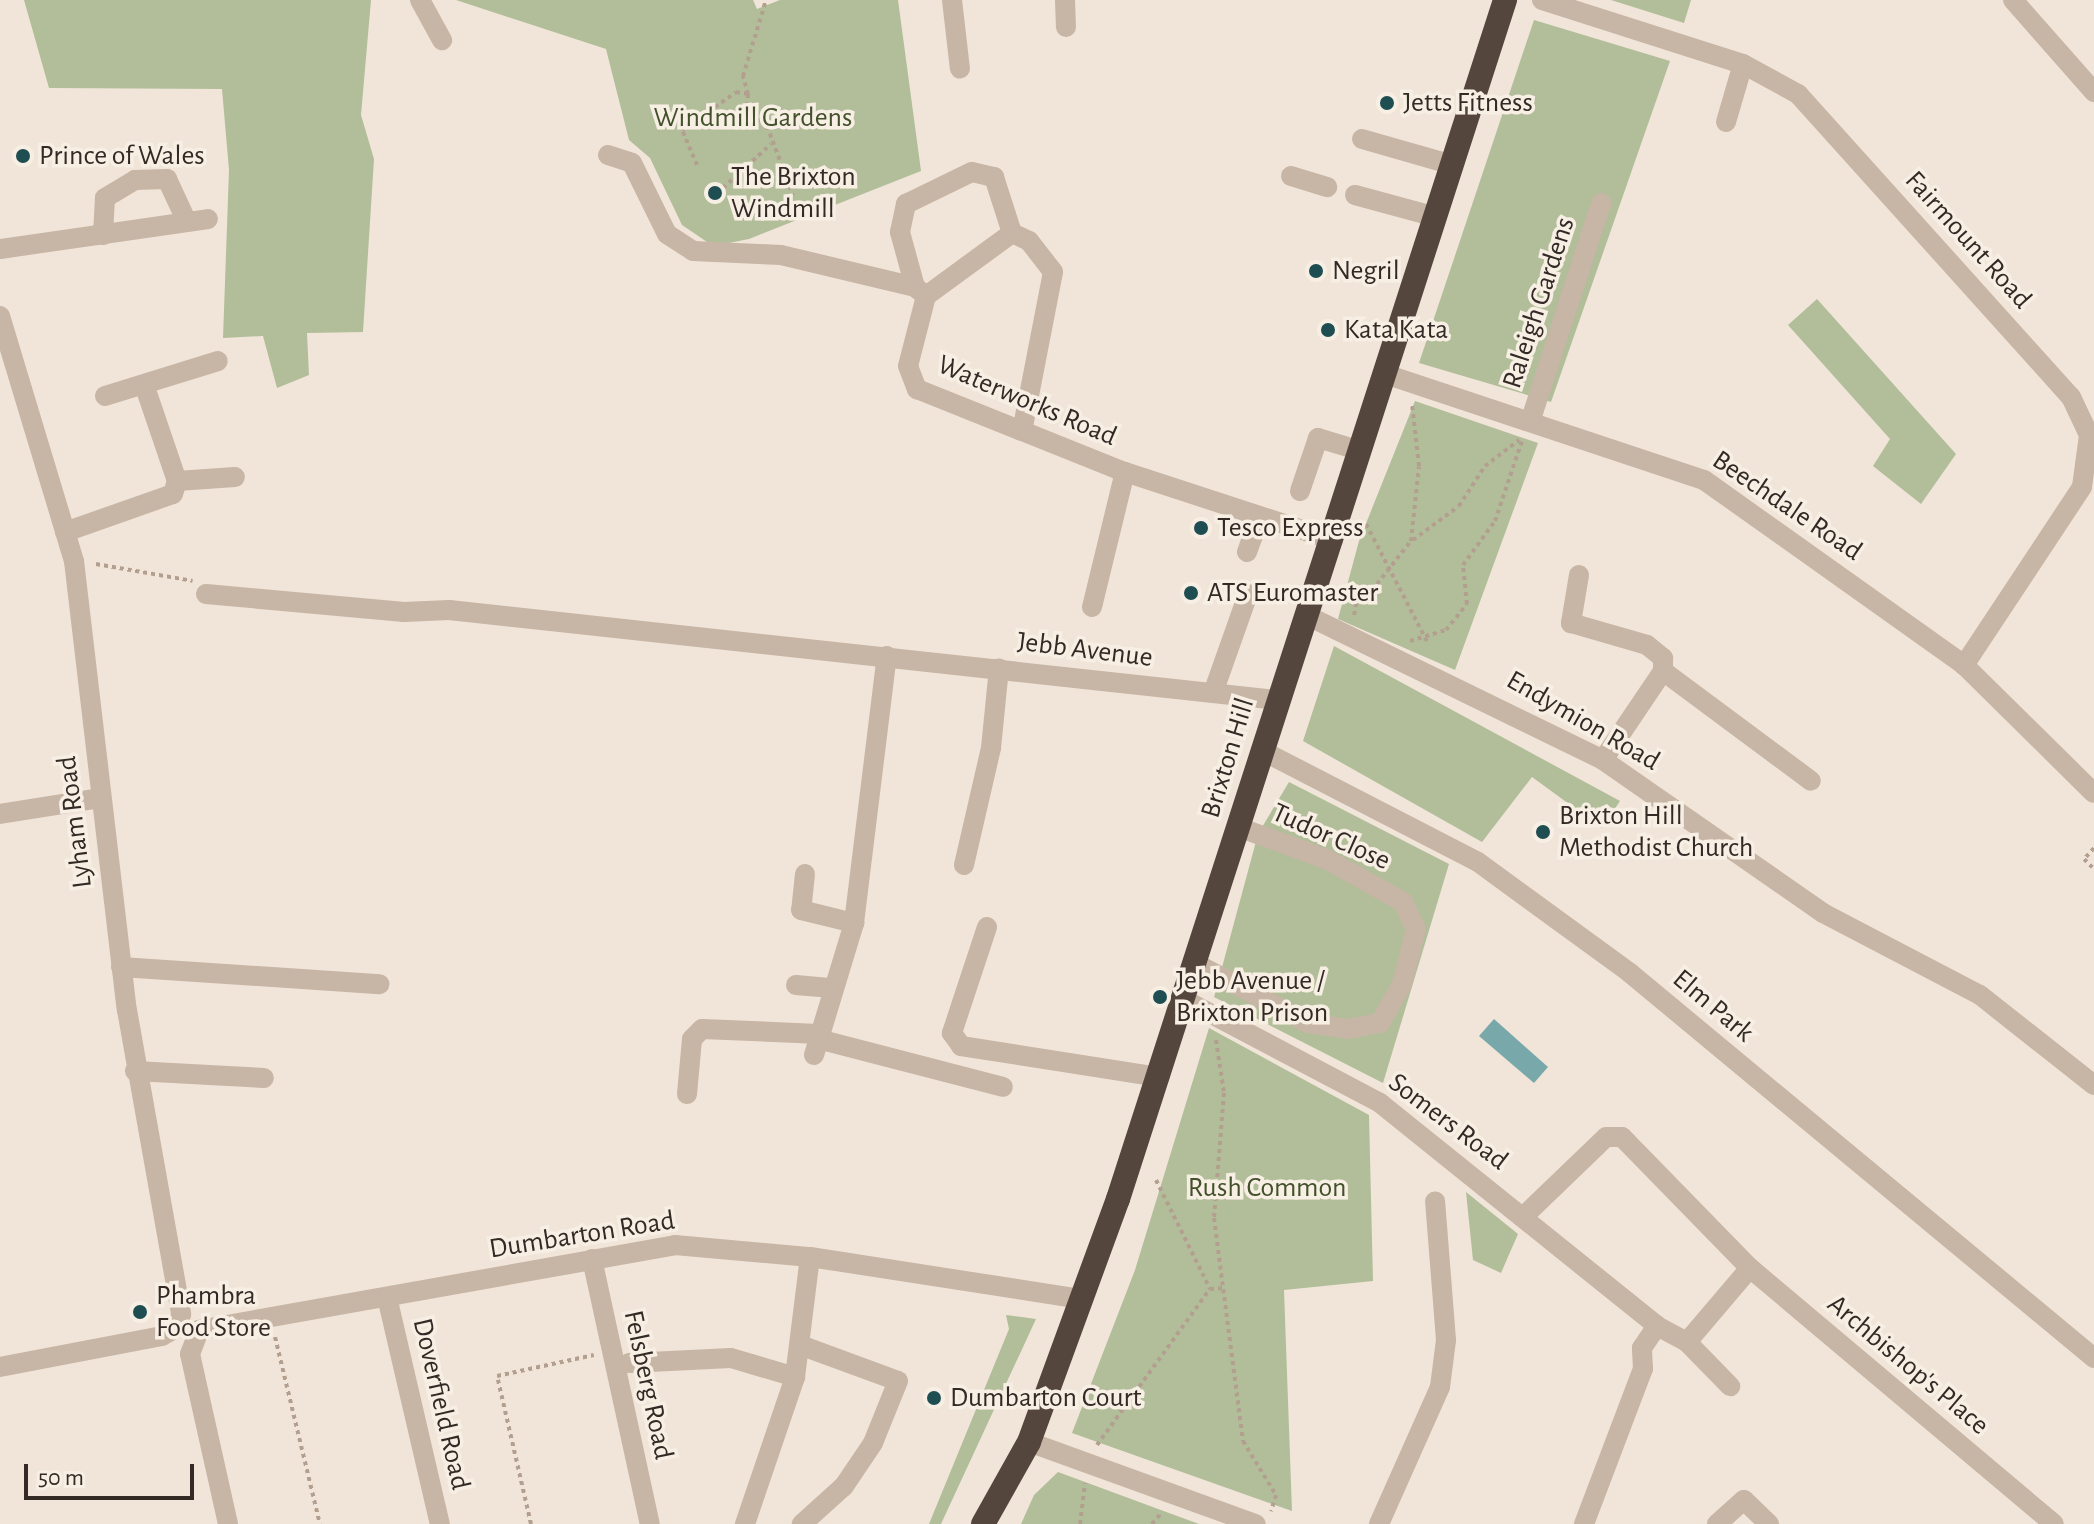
<!DOCTYPE html>
<style>
body{margin:0}
#map{position:relative;width:2094px;height:1524px;overflow:hidden;background:#f0e5d8;font-family:"Alegreya Sans",sans-serif}
div>[style]{position:absolute}
[style*='--x']{left:calc(var(--x)*1px);top:calc(var(--y)*1px);width:calc(var(--w)*1px);rotate:calc(var(--a)*1deg)}
.green>*{inset:0;background:#b1be99}
.water>*{inset:0;background:#79a8ab}
.path>*{height:4px;margin-top:-2px;transform-origin:0;background:repeating-linear-gradient(90deg,#b39f8f 0 4px,transparent 0 8px)}
.minor>*{height:20px;margin:-10px;padding:0 10px;transform-origin:10px;border-radius:10px;background:#c7b5a5}
.highway>*{height:24px;margin:-12px;padding:0 12px;transform-origin:12px;border-radius:12px;background:#54453d}
.dots>*{width:22px;height:22px;translate:-50% -50%;box-sizing:border-box;border:4px solid #f8efe4;border-radius:50%}
span{translate:-50% -50%;white-space:nowrap;text-align:center;line-height:1.15;-webkit-text-stroke:7px #f8efe4;paint-order:stroke}
.poi-label{font-size:28px;color:#332a26}
.left{translate:0 -50%;text-align:left}
.park-label{font-size:28px;color:#42502b}
.street-label{font-size:28px;color:#332a26}
.scale{position:absolute;left:24px;top:1464px;width:170px;height:36px;box-sizing:border-box;border:4px solid #332a26;border-top:0;padding-left:10px;font-size:24px;line-height:28px;white-space:nowrap;color:#332a26;-webkit-text-stroke:6px #f8efe4;paint-order:stroke}
</style>
<div id="map">
<div class="green">
<div style="clip-path:polygon(24px 0,371px 0,361px 115px,374px 159px,363px 332px,307px 333px,309px 375px,277px 388px,263px 336px,223px 338px,229px 170px,222px 89px,49px 88px)"></div>
<div style="clip-path:polygon(456px 0,753px 0,757px 9px,780px 0,898px 0,921px 171px,749px 239px,713px 246px,682px 225px,650px 158px,629px 140px,606px 49px)"></div>
<div style="clip-path:polygon(1611px 0,1691px 0,1684px 23px)"></div>
<div style="clip-path:polygon(1534px 20px,1670px 61px,1551px 402px,1419px 363px)"></div>
<div style="clip-path:polygon(1817px 299px,1956px 454px,1921px 504px,1873px 466px,1890px 439px,1788px 325px)"></div>
<div style="clip-path:polygon(1415px 401px,1538px 443px,1455px 670px,1338px 619px,1359px 541px)"></div>
<div style="clip-path:polygon(1334px 646px,1620px 801px,1602px 828px,1532px 777px,1482px 842px,1303px 741px)"></div>
<div style="clip-path:polygon(1289px 782px,1449px 864px,1383px 1083px,1214px 997px,1258px 834px)"></div>
<div style="clip-path:polygon(1209px 1028px,1369px 1115px,1373px 1281px,1284px 1290px,1292px 1511px,1072px 1433px,1135px 1270px)"></div>
<div style="clip-path:polygon(1466px 1192px,1518px 1234px,1501px 1273px,1473px 1260px)"></div>
<div style="clip-path:polygon(1006px 1315px,1036px 1319px,941px 1524px,929px 1524px,1009px 1329px)"></div>
<div style="clip-path:polygon(1058px 1472px,1169px 1513px,1199px 1524px,1021px 1524px,1034px 1495px)"></div>
</div>
<div class="water">
<div style="clip-path:polygon(1494px 1019px,1548px 1067px,1534px 1083px,1479px 1036px)"></div>
</div>
<div class="path">
<div style="--x:748;--y:94;--w:14;--a:94"></div>
<div style="--x:747;--y:108;--w:27;--a:42"></div>
<div style="--x:788;--y:127;--w:21;--a:-177"></div>
<div style="--x:767;--y:126;--w:74;--a:69.4"></div>
<div style="--x:697;--y:165;--w:38;--a:-113"></div>
<div style="--x:682;--y:130;--w:66;--a:-35.1"></div>
<div style="--x:736;--y:92;--w:12;--a:9"></div>
<div style="--x:748;--y:94;--w:19;--a:-106"></div>
<div style="--x:743;--y:76;--w:79;--a:-73.2"></div>
<div style="--x:723;--y:188;--w:65;--a:-42.5"></div>
<div style="--x:1366;--y:524;--w:132;--a:62.5"></div>
<div style="--x:1413;--y:540;--w:57;--a:-36.5"></div>
<div style="--x:1459;--y:506;--w:48;--a:-57"></div>
<div style="--x:1485;--y:466;--w:43;--a:-37.4"></div>
<div style="--x:96;--y:564;--w:98;--a:9.9"></div>
<div style="--x:1354;--y:615;--w:20;--a:-79"></div>
<div style="--x:1358;--y:595;--w:22;--a:-30"></div>
<div style="--x:1377;--y:584;--w:55;--a:-51.7"></div>
<div style="--x:1411;--y:541;--w:75;--a:-83.9"></div>
<div style="--x:1419;--y:466;--w:61;--a:-96.5"></div>
<div style="--x:1410;--y:641;--w:38;--a:-17"></div>
<div style="--x:1446;--y:630;--w:33;--a:-51"></div>
<div style="--x:1467;--y:604;--w:39;--a:-96"></div>
<div style="--x:1463;--y:565;--w:54;--a:-54"></div>
<div style="--x:1495;--y:521;--w:84;--a:-71.4"></div>
<div style="--x:2094;--y:848;--w:15;--a:132"></div>
<div style="--x:2084;--y:859;--w:14;--a:45"></div>
<div style="--x:1216;--y:1040;--w:54;--a:81.4"></div>
<div style="--x:1224;--y:1093;--w:125;--a:94.6"></div>
<div style="--x:1214;--y:1218;--w:225;--a:82.6"></div>
<div style="--x:1243;--y:1441;--w:63;--a:58.6"></div>
<div style="--x:1276;--y:1495;--w:17;--a:107"></div>
<div style="--x:1156;--y:1180;--w:122;--a:63.6"></div>
<div style="--x:1210;--y:1289;--w:14;--a:-4"></div>
<div style="--x:275;--y:1337;--w:192;--a:76.5"></div>
<div style="--x:1097;--y:1445;--w:193;--a:-54.1"></div>
<div style="--x:531;--y:1524;--w:152;--a:-102.9"></div>
<div style="--x:497;--y:1376;--w:99;--a:-12.2"></div>
<div style="--x:1080;--y:1524;--w:41;--a:-83"></div>
<div style="--x:1152;--y:1524;--w:16;--a:-50"></div>
</div>
<div class="minor">
<div style="--x:420;--y:0;--w:46;--a:61.2"></div>
<div style="--x:952;--y:0;--w:69;--a:83.4"></div>
<div style="--x:1065;--y:0;--w:27;--a:88"></div>
<div style="--x:1542;--y:0;--w:211;--a:17.7"></div>
<div style="--x:1743;--y:64;--w:63;--a:28.6"></div>
<div style="--x:1798;--y:94;--w:408;--a:48"></div>
<div style="--x:2071;--y:397;--w:42;--a:64.7"></div>
<div style="--x:2089;--y:435;--w:52;--a:97.7"></div>
<div style="--x:2082;--y:487;--w:214;--a:123.5"></div>
<div style="--x:2013;--y:0;--w:123;--a:48.6"></div>
<div style="--x:1726;--y:122;--w:60;--a:-73.7"></div>
<div style="--x:1362;--y:139;--w:95;--a:15.9"></div>
<div style="--x:608;--y:155;--w:25;--a:18"></div>
<div style="--x:632;--y:163;--w:79;--a:63.8"></div>
<div style="--x:667;--y:234;--w:31;--a:33"></div>
<div style="--x:693;--y:251;--w:88;--a:2.6"></div>
<div style="--x:781;--y:255;--w:138;--a:13.4"></div>
<div style="--x:915;--y:287;--w:14;--a:39"></div>
<div style="--x:926;--y:296;--w:72;--a:104.4"></div>
<div style="--x:908;--y:366;--w:25;--a:69"></div>
<div style="--x:917;--y:389;--w:224;--a:21.8"></div>
<div style="--x:1125;--y:472;--w:219;--a:18.1"></div>
<div style="--x:1291;--y:176;--w:38;--a:17"></div>
<div style="--x:1355;--y:195;--w:84;--a:15.2"></div>
<div style="--x:103;--y:235;--w:37;--a:-87"></div>
<div style="--x:105;--y:198;--w:35;--a:-31"></div>
<div style="--x:135;--y:180;--w:32;--a:-2"></div>
<div style="--x:167;--y:179;--w:47;--a:65.1"></div>
<div style="--x:0;--y:249;--w:210;--a:-8.2"></div>
<div style="--x:915;--y:287;--w:57;--a:-105.3"></div>
<div style="--x:900;--y:232;--w:29;--a:-78"></div>
<div style="--x:906;--y:204;--w:73;--a:-25.9"></div>
<div style="--x:972;--y:172;--w:23;--a:13"></div>
<div style="--x:994;--y:177;--w:59;--a:72.2"></div>
<div style="--x:926;--y:296;--w:107;--a:-36.2"></div>
<div style="--x:1012;--y:233;--w:19;--a:25"></div>
<div style="--x:1029;--y:241;--w:39;--a:52"></div>
<div style="--x:1053;--y:272;--w:162;--a:101"></div>
<div style="--x:0;--y:316;--w:256;--a:73.2"></div>
<div style="--x:74;--y:561;--w:452;--a:83.3"></div>
<div style="--x:127;--y:1010;--w:309;--a:79.9"></div>
<div style="--x:181;--y:1314;--w:13;--a:103"></div>
<div style="--x:178;--y:1327;--w:18;--a:151"></div>
<div style="--x:162;--y:1336;--w:165;--a:169.2"></div>
<div style="--x:1385;--y:374;--w:336;--a:18.4"></div>
<div style="--x:1704;--y:480;--w:319;--a:35.4"></div>
<div style="--x:1964;--y:665;--w:182;--a:44.6"></div>
<div style="--x:105;--y:396;--w:118;--a:-17.2"></div>
<div style="--x:1531;--y:419;--w:227;--a:-72"></div>
<div style="--x:177;--y:481;--w:58;--a:-3.9"></div>
<div style="--x:1300;--y:491;--w:56;--a:-71.2"></div>
<div style="--x:1318;--y:438;--w:45;--a:16.8"></div>
<div style="--x:65;--y:532;--w:114;--a:-19.4"></div>
<div style="--x:173;--y:494;--w:14;--a:-73"></div>
<div style="--x:177;--y:481;--w:102;--a:-108.8"></div>
<div style="--x:1247;--y:552;--w:37;--a:-70"></div>
<div style="--x:1579;--y:575;--w:49;--a:99.5"></div>
<div style="--x:1571;--y:623;--w:79;--a:16.1"></div>
<div style="--x:1647;--y:645;--w:21;--a:39"></div>
<div style="--x:1663;--y:658;--w:13;--a:90"></div>
<div style="--x:1663;--y:671;--w:107;--a:124"></div>
<div style="--x:206;--y:594;--w:199;--a:5.2"></div>
<div style="--x:404;--y:612;--w:45;--a:-2.5"></div>
<div style="--x:449;--y:610;--w:832;--a:6.21"></div>
<div style="--x:1092;--y:607;--w:139;--a:-76.3"></div>
<div style="--x:1308;--y:616;--w:328;--a:26"></div>
<div style="--x:1603;--y:760;--w:268;--a:34.8"></div>
<div style="--x:1823;--y:913;--w:177;--a:27.6"></div>
<div style="--x:1980;--y:995;--w:145;--a:38.3"></div>
<div style="--x:1663;--y:671;--w:184;--a:36.6"></div>
<div style="--x:1213;--y:693;--w:105;--a:-70.5"></div>
<div style="--x:1261;--y:750;--w:244;--a:27.3"></div>
<div style="--x:1478;--y:862;--w:188;--a:36.1"></div>
<div style="--x:1630;--y:973;--w:603;--a:39.68"></div>
<div style="--x:0;--y:814;--w:101;--a:-9.1"></div>
<div style="--x:964;--y:865;--w:120;--a:-77"></div>
<div style="--x:991;--y:748;--w:80;--a:-84.3"></div>
<div style="--x:805;--y:874;--w:36;--a:96"></div>
<div style="--x:801;--y:910;--w:55;--a:13.8"></div>
<div style="--x:987;--y:927;--w:112;--a:108.3"></div>
<div style="--x:952;--y:1033;--w:16;--a:55"></div>
<div style="--x:961;--y:1046;--w:201;--a:8.9"></div>
<div style="--x:1195;--y:963;--w:128;--a:28"></div>
<div style="--x:1308;--y:1023;--w:40;--a:8.5"></div>
<div style="--x:1348;--y:1029;--w:33;--a:-11"></div>
<div style="--x:1380;--y:1023;--w:45;--a:-60.6"></div>
<div style="--x:1402;--y:984;--w:57;--a:-75.7"></div>
<div style="--x:1416;--y:929;--w:30;--a:-116"></div>
<div style="--x:1403;--y:902;--w:88;--a:-150.8"></div>
<div style="--x:1326;--y:859;--w:94;--a:-160"></div>
<div style="--x:121;--y:967;--w:259;--a:3.8"></div>
<div style="--x:796;--y:985;--w:36;--a:5"></div>
<div style="--x:1183;--y:999;--w:223;--a:27.8"></div>
<div style="--x:1380;--y:1103;--w:356;--a:38.8"></div>
<div style="--x:818;--y:1039;--w:191;--a:14.5"></div>
<div style="--x:814;--y:1055;--w:138;--a:-73.1"></div>
<div style="--x:854;--y:923;--w:269;--a:-83"></div>
<div style="--x:135;--y:1071;--w:129;--a:3.1"></div>
<div style="--x:687;--y:1094;--w:55;--a:-84.8"></div>
<div style="--x:692;--y:1039;--w:14;--a:-45"></div>
<div style="--x:702;--y:1029;--w:117;--a:2.4"></div>
<div style="--x:1525;--y:1215;--w:112;--a:-43.9"></div>
<div style="--x:1606;--y:1137;--w:16;--a:0"></div>
<div style="--x:1622;--y:1137;--w:183;--a:45.7"></div>
<div style="--x:1750;--y:1268;--w:397;--a:40.1"></div>
<div style="--x:592;--y:1259;--w:271;--a:77.7"></div>
<div style="--x:387;--y:1297;--w:233;--a:76.9"></div>
<div style="--x:1687;--y:1342;--w:97;--a:-49.6"></div>
<div style="--x:800;--y:1345;--w:104;--a:20.2"></div>
<div style="--x:898;--y:1381;--w:67;--a:112"></div>
<div style="--x:873;--y:1443;--w:52;--a:124"></div>
<div style="--x:844;--y:1486;--w:57;--a:137.9"></div>
<div style="--x:629;--y:1363;--w:102;--a:-2.8"></div>
<div style="--x:731;--y:1358;--w:67;--a:16.5"></div>
<div style="--x:1029;--y:1442;--w:241;--a:19.9"></div>
<div style="--x:228;--y:1524;--w:174;--a:-102.6"></div>
<div style="--x:190;--y:1354;--w:26;--a:-69"></div>
<div style="--x:199;--y:1330;--w:484;--a:-10.1"></div>
<div style="--x:675;--y:1245;--w:136;--a:5.1"></div>
<div style="--x:810;--y:1257;--w:275;--a:8.8"></div>
<div style="--x:745;--y:1524;--w:155;--a:-71.2"></div>
<div style="--x:795;--y:1377;--w:121;--a:-82.9"></div>
<div style="--x:1379;--y:1524;--w:150;--a:-66"></div>
<div style="--x:1440;--y:1387;--w:47;--a:-82.7"></div>
<div style="--x:1446;--y:1340;--w:139;--a:-94.5"></div>
<div style="--x:1584;--y:1524;--w:166;--a:-69.2"></div>
<div style="--x:1643;--y:1369;--w:21;--a:-93"></div>
<div style="--x:1642;--y:1348;--w:27;--a:-56"></div>
<div style="--x:1657;--y:1326;--w:34;--a:28"></div>
<div style="--x:1687;--y:1342;--w:62;--a:45.7"></div>
<div style="--x:1717;--y:1524;--w:36;--a:-42"></div>
<div style="--x:1744;--y:1500;--w:35;--a:44"></div>
</div>
<div class="highway">
<div style="--x:983;--y:1524;--w:94;--a:-60.7"></div>
<div style="--x:1029;--y:1442;--w:259;--a:-69.9"></div>
<div style="--x:1118;--y:1199;--w:1260;--a:-72.11"></div>
</div>
<div class="dots">
<div style="left:1387px;top:103px;background:#1e4e52"></div>
<div style="left:23px;top:156px;background:#1e4e52"></div>
<div style="left:715px;top:193px;background:#1e4e52"></div>
<div style="left:1316px;top:271px;background:#1e4e52"></div>
<div style="left:1328px;top:330px;background:#1e4e52"></div>
<div style="left:1201px;top:528px;background:#1e4e52"></div>
<div style="left:1191px;top:593px;background:#1e4e52"></div>
<div style="left:1543px;top:832px;background:#1e4e52"></div>
<div style="left:1160px;top:997px;background:#1e4e52"></div>
<div style="left:140px;top:1312px;background:#1e4e52"></div>
<div style="left:934px;top:1398px;background:#1e4e52"></div>
</div>
<div class="poi-label">
<span class="left" style="left:1403px;top:103px">Jetts Fitness</span>
<span class="left" style="left:39px;top:156px">Prince of Wales</span>
<span class="left" style="left:731px;top:193px">The Brixton<br>Windmill</span>
<span class="left" style="left:1332px;top:271px">Negril</span>
<span class="left" style="left:1344px;top:330px">Kata Kata</span>
<span class="left" style="left:1217px;top:528px">Tesco Express</span>
<span class="left" style="left:1207px;top:593px">ATS Euromaster</span>
<span class="left" style="left:1559px;top:832px">Brixton Hill<br>Methodist Church</span>
<span class="left" style="left:1176px;top:997px">Jebb Avenue /<br>Brixton Prison</span>
<span class="left" style="left:156px;top:1312px">Phambra<br>Food Store</span>
<span class="left" style="left:950px;top:1398px">Dumbarton Court</span>
</div>
<div class="park-label">
<span style="left:753px;top:118px">Windmill Gardens</span>
<span style="left:1267px;top:1188px">Rush Common</span>
</div>
<div class="street-label">
<span style="left:1968px;top:240px;rotate:48deg">Fairmount Road</span>
<span style="left:1539px;top:303px;rotate:-72deg">Raleigh Gardens</span>
<span style="left:1027px;top:401px;rotate:23deg">Waterworks Road</span>
<span style="left:1787px;top:506px;rotate:34deg">Beechdale Road</span>
<span style="left:1085px;top:650px;rotate:7deg">Jebb Avenue</span>
<span style="left:1583px;top:721px;rotate:30deg">Endymion Road</span>
<span style="left:1228px;top:758px;rotate:-73deg">Brixton Hill</span>
<span style="left:75px;top:822px;rotate:-97deg">Lyham Road</span>
<span style="left:1331px;top:837px;rotate:24deg">Tudor Close</span>
<span style="left:1713px;top:1006px;rotate:40deg">Elm Park</span>
<span style="left:1448px;top:1122px;rotate:37deg">Somers Road</span>
<span style="left:582px;top:1235px;rotate:-9deg">Dumbarton Road</span>
<span style="left:1908px;top:1365px;rotate:40deg">Archbishop's Place</span>
<span style="left:648px;top:1385px;rotate:78deg">Felsberg Road</span>
<span style="left:441px;top:1404px;rotate:77deg">Doverfield Road</span>
</div>
<div class="scale">50 m</div>
</div>
